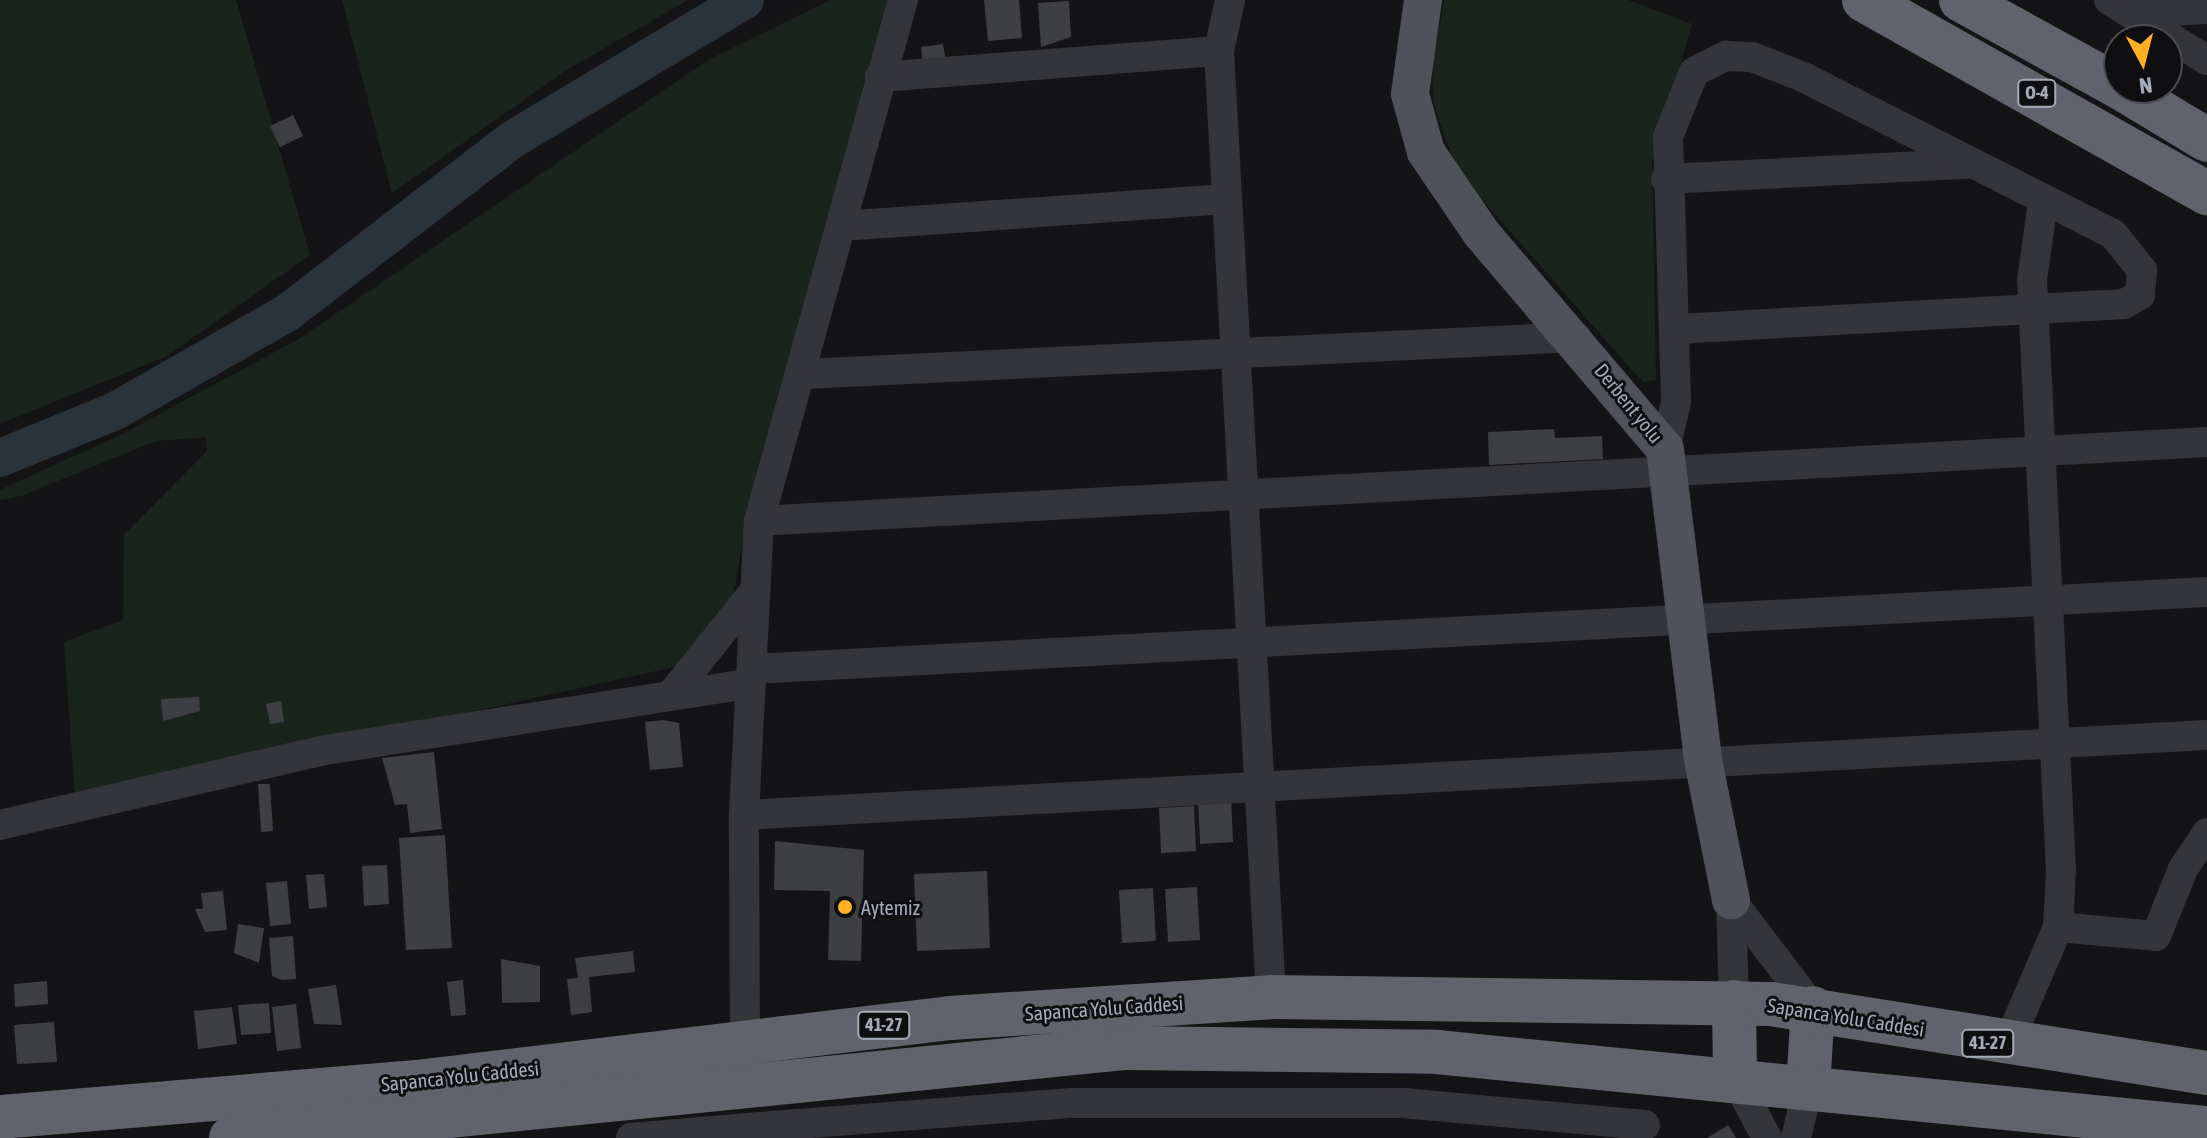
<!DOCTYPE html>
<style>
body{margin:0}
#map{position:relative;width:2207px;height:1138px;overflow:hidden;background:#141416;font-family:"Asap Condensed",sans-serif}
div>[style]{position:absolute}
[style*='--x']{left:calc(var(--x)*1px);top:calc(var(--y)*1px);width:calc(var(--w)*1px);rotate:calc(var(--a)*1deg)}
.green>*{inset:0;background:#1b241c}
.river>*{height:38px;margin:-19px;padding:0 19px;transform-origin:19px;border-radius:19px;background:#29333b}
.building>*{inset:0;background:#3e3f43}
.minor>*{height:30px;margin:-15px;padding:0 15px;transform-origin:15px;border-radius:15px;background:#34353b}
.major>*{height:38px;margin:-19px;padding:0 19px;transform-origin:19px;border-radius:19px;background:#50525a}
.highway>*{height:44px;margin:-22px;padding:0 22px;transform-origin:22px;border-radius:22px;background:#60636d}
.dots>*{width:22px;height:22px;translate:-50% -50%;box-sizing:border-box;border:4px solid #0f0f11;border-radius:50%}
span{translate:-50% -50%;white-space:nowrap;text-align:center;line-height:1.15;-webkit-text-stroke:6px #0f0f11;paint-order:stroke}
.shield-label span{padding:2px 6px;background:#0f0f11;border:2px solid;border-radius:6px;-webkit-text-stroke-width:0}
.shield-label{font-size:18px;color:#a4aab7;font-weight:700}
.street-label{font-size:20px;color:#a4aab7}
.poi-label{font-size:20px;color:#a4aab7}
.left{translate:0 -50%;text-align:left}
.north{position:absolute;left:2103px;top:24px;width:80px;height:80px;box-sizing:border-box;background:#0f0f11;border:2px solid #4b4d53;border-radius:50%;rotate:173deg;font-size:22px;font-weight:700;line-height:32px;text-align:center;color:#a4aab7}
.north::after{content:'';display:block;margin:auto;width:28px;height:36px;background:#ffb122;clip-path:polygon(50% 0,100% 100%,50% 72%,0 100%)}
</style>
<div id="map">
<div class="green">
<div style="clip-path:polygon(0 0,236px 0,310px 255px,167px 356px,0 424px)"></div>
<div style="clip-path:polygon(342px 0,688px 0,565px 71px,392px 193px)"></div>
<div style="clip-path:polygon(830px 0,896px 0,750px 501px,732px 603px,674px 667px,348px 739px,76px 812px,64px 642px,123px 620px,124px 535px,207px 451px,206px 437px,156px 441px,21px 496px,0 500px,0 490px,122px 434px,299px 339px,708px 60px)"></div>
<div style="clip-path:polygon(1444px 0,1628px 0,1692px 24px,1652px 162px,1656px 380px,1644px 382px,1630px 368px,1457px 171px,1434px 105px,1432px 70px)"></div>
</div>
<div class="river">
<div style="--x:0;--y:458;--w:124;--a:-22.2"></div>
<div style="--x:115;--y:411;--w:198;--a:-29.7"></div>
<div style="--x:287;--y:313;--w:282;--a:-37.6"></div>
<div style="--x:510;--y:141;--w:274;--a:-31"></div>
</div>
<div class="building">
<div style="clip-path:polygon(984px 0,1019px 0,1022px 38px,988px 41px)"></div>
<div style="clip-path:polygon(1069px 1px,1071px 37px,1041px 47px,1038px 3px)"></div>
<div style="clip-path:polygon(943px 44px,946px 62px,923px 65px,921px 47px)"></div>
<div style="clip-path:polygon(293px 115px,303px 136px,280px 147px,270px 126px)"></div>
<div style="clip-path:polygon(1554px 429px,1555px 438px,1602px 436px,1603px 459px,1489px 465px,1488px 432px)"></div>
<div style="clip-path:polygon(199px 697px,200px 711px,163px 721px,161px 699px)"></div>
<div style="clip-path:polygon(281px 701px,284px 722px,270px 724px,266px 704px)"></div>
<div style="clip-path:polygon(663px 720px,679px 723px,683px 767px,650px 770px,645px 722px)"></div>
<div style="clip-path:polygon(434px 752px,442px 829px,410px 833px,407px 804px,395px 805px,382px 758px)"></div>
<div style="clip-path:polygon(258px 784px,270px 784px,273px 831px,261px 832px)"></div>
<div style="clip-path:polygon(1231px 795px,1233px 842px,1200px 844px,1198px 796px)"></div>
<div style="clip-path:polygon(1194px 806px,1196px 851px,1161px 853px,1159px 808px)"></div>
<div style="clip-path:polygon(445px 835px,452px 948px,406px 950px,399px 838px)"></div>
<div style="clip-path:polygon(775px 841px,864px 850px,861px 961px,828px 960px,830px 891px,774px 890px)"></div>
<div style="clip-path:polygon(387px 865px,389px 904px,364px 906px,362px 866px)"></div>
<div style="clip-path:polygon(987px 871px,990px 948px,917px 951px,914px 874px)"></div>
<div style="clip-path:polygon(324px 874px,327px 907px,309px 909px,306px 875px)"></div>
<div style="clip-path:polygon(287px 881px,291px 924px,270px 926px,266px 883px)"></div>
<div style="clip-path:polygon(1197px 887px,1200px 940px,1168px 942px,1165px 889px)"></div>
<div style="clip-path:polygon(1153px 888px,1156px 941px,1122px 943px,1119px 890px)"></div>
<div style="clip-path:polygon(223px 891px,227px 930px,205px 932px,195px 909px,203px 909px,201px 893px)"></div>
<div style="clip-path:polygon(238px 924px,264px 928px,259px 963px,234px 953px)"></div>
<div style="clip-path:polygon(293px 936px,296px 979px,282px 980px,272px 976px,269px 938px)"></div>
<div style="clip-path:polygon(633px 951px,635px 972px,589px 977px,592px 1012px,571px 1015px,567px 979px,578px 978px,575px 958px)"></div>
<div style="clip-path:polygon(501px 959px,540px 966px,540px 1002px,502px 1003px)"></div>
<div style="clip-path:polygon(463px 980px,466px 1015px,451px 1016px,447px 982px)"></div>
<div style="clip-path:polygon(47px 981px,48px 1004px,15px 1007px,14px 984px)"></div>
<div style="clip-path:polygon(336px 985px,342px 1025px,314px 1024px,308px 989px)"></div>
<div style="clip-path:polygon(269px 1003px,271px 1033px,241px 1035px,238px 1005px)"></div>
<div style="clip-path:polygon(296px 1004px,301px 1048px,277px 1051px,272px 1007px)"></div>
<div style="clip-path:polygon(232px 1007px,237px 1044px,198px 1049px,194px 1011px)"></div>
<div style="clip-path:polygon(54px 1022px,57px 1062px,17px 1064px,14px 1025px)"></div>
<div style="clip-path:polygon(1728px 1125px,1736px 1138px,1707px 1138px)"></div>
</div>
<div class="minor">
<div style="--x:1230;--y:0;--w:52;--a:102.2"></div>
<div style="--x:1219;--y:51;--w:947;--a:86.85"></div>
<div style="--x:2109;--y:0;--w:115;--a:31.5"></div>
<div style="--x:2132;--y:13;--w:75;--a:-3.1"></div>
<div style="--x:880;--y:77;--w:340;--a:-4.4"></div>
<div style="--x:1666;--y:179;--w:301;--a:-2.9"></div>
<div style="--x:841;--y:226;--w:386;--a:-4"></div>
<div style="--x:804;--y:374;--w:773;--a:-2.74"></div>
<div style="--x:1665;--y:449;--w:48;--a:-76.8"></div>
<div style="--x:1676;--y:402;--w:265;--a:-91.7"></div>
<div style="--x:1668;--y:137;--w:70;--a:-68.2"></div>
<div style="--x:1694;--y:72;--w:36;--a:-27"></div>
<div style="--x:1726;--y:56;--w:26;--a:2"></div>
<div style="--x:1752;--y:57;--w:55;--a:21.4"></div>
<div style="--x:1803;--y:77;--w:347;--a:26.9"></div>
<div style="--x:2113;--y:234;--w:46;--a:51.1"></div>
<div style="--x:2142;--y:270;--w:25;--a:95"></div>
<div style="--x:2140;--y:295;--w:18;--a:151"></div>
<div style="--x:2124;--y:304;--w:450;--a:176.8"></div>
<div style="--x:759;--y:521;--w:1450;--a:-3.12"></div>
<div style="--x:752;--y:669;--w:1457;--a:-3.03"></div>
<div style="--x:672;--y:694;--w:128;--a:-51.3"></div>
<div style="--x:744;--y:815;--w:1465;--a:-3.13"></div>
<div style="--x:0;--y:825;--w:334;--a:-13"></div>
<div style="--x:325;--y:750;--w:431;--a:-8.9"></div>
<div style="--x:1731;--y:900;--w:136;--a:52.8"></div>
<div style="--x:1731;--y:900;--w:102;--a:88.3"></div>
<div style="--x:2058;--y:927;--w:98;--a:5.2"></div>
<div style="--x:2156;--y:936;--w:72;--a:-68.1"></div>
<div style="--x:2183;--y:869;--w:43;--a:-56.3"></div>
<div style="--x:745;--y:1041;--w:226;--a:-90.3"></div>
<div style="--x:744;--y:815;--w:294;--a:-87.1"></div>
<div style="--x:759;--y:521;--w:541;--a:-74.55"></div>
<div style="--x:2007;--y:1046;--w:129;--a:-66.8"></div>
<div style="--x:2058;--y:927;--w:57;--a:-87"></div>
<div style="--x:2061;--y:870;--w:591;--a:-92.81"></div>
<div style="--x:2032;--y:280;--w:79;--a:-82"></div>
<div style="--x:1735;--y:1078;--w:68;--a:61.9"></div>
<div style="--x:772;--y:1126;--w:301;--a:-4.4"></div>
<div style="--x:1072;--y:1103;--w:331;--a:0"></div>
<div style="--x:1403;--y:1103;--w:243;--a:5.2"></div>
<div style="--x:631;--y:1138;--w:142;--a:-4.9"></div>
<div style="--x:772;--y:1126;--w:20;--a:27"></div>
<div style="--x:1796;--y:1138;--w:52;--a:-76.8"></div>
</div>
<div class="major">
<div style="--x:1423;--y:0;--w:95;--a:97.9"></div>
<div style="--x:1410;--y:94;--w:60;--a:74.6"></div>
<div style="--x:1426;--y:152;--w:99;--a:55.7"></div>
<div style="--x:1482;--y:234;--w:282;--a:49.6"></div>
<div style="--x:1665;--y:449;--w:313;--a:83"></div>
<div style="--x:1703;--y:760;--w:143;--a:78.7"></div>
</div>
<div class="highway">
<div style="--x:1864;--y:0;--w:394;--a:29.4"></div>
<div style="--x:1961;--y:0;--w:180;--a:28.8"></div>
<div style="--x:2121;--y:88;--w:100;--a:31.2"></div>
<div style="--x:1734;--y:1002;--w:76;--a:89.2"></div>
<div style="--x:1808;--y:1087;--w:79;--a:-86.4"></div>
<div style="--x:0;--y:1117;--w:427;--a:-4.8"></div>
<div style="--x:425;--y:1081;--w:529;--a:-6.84"></div>
<div style="--x:950;--y:1018;--w:322;--a:-3.7"></div>
<div style="--x:1271;--y:997;--w:500;--a:0.8"></div>
<div style="--x:1771;--y:1004;--w:441;--a:9"></div>
<div style="--x:231;--y:1138;--w:899;--a:-5.75"></div>
<div style="--x:1125;--y:1048;--w:312;--a:0.7"></div>
<div style="--x:1437;--y:1052;--w:774;--a:5.64"></div>
</div>
<div class="dots">
<div style="left:845px;top:907px;background:#ffb122"></div>
</div>
<div class="shield-label">
<span style="left:2037px;top:93px">O-4</span>
<span style="left:884px;top:1025px">41-27</span>
<span style="left:1988px;top:1043px">41-27</span>
</div>
<div class="street-label">
<span style="left:1629px;top:403px;rotate:51deg">Derbent yolu</span>
<span style="left:1104px;top:1008px;rotate:-4deg">Sapanca Yolu Caddesi</span>
<span style="left:1846px;top:1017px;rotate:9deg">Sapanca Yolu Caddesi</span>
<span style="left:460px;top:1076px;rotate:-6deg">Sapanca Yolu Caddesi</span>
</div>
<div class="poi-label">
<span class="left" style="left:861px;top:907px">Aytemiz</span>
</div>
<div class="north">N</div>
</div>
